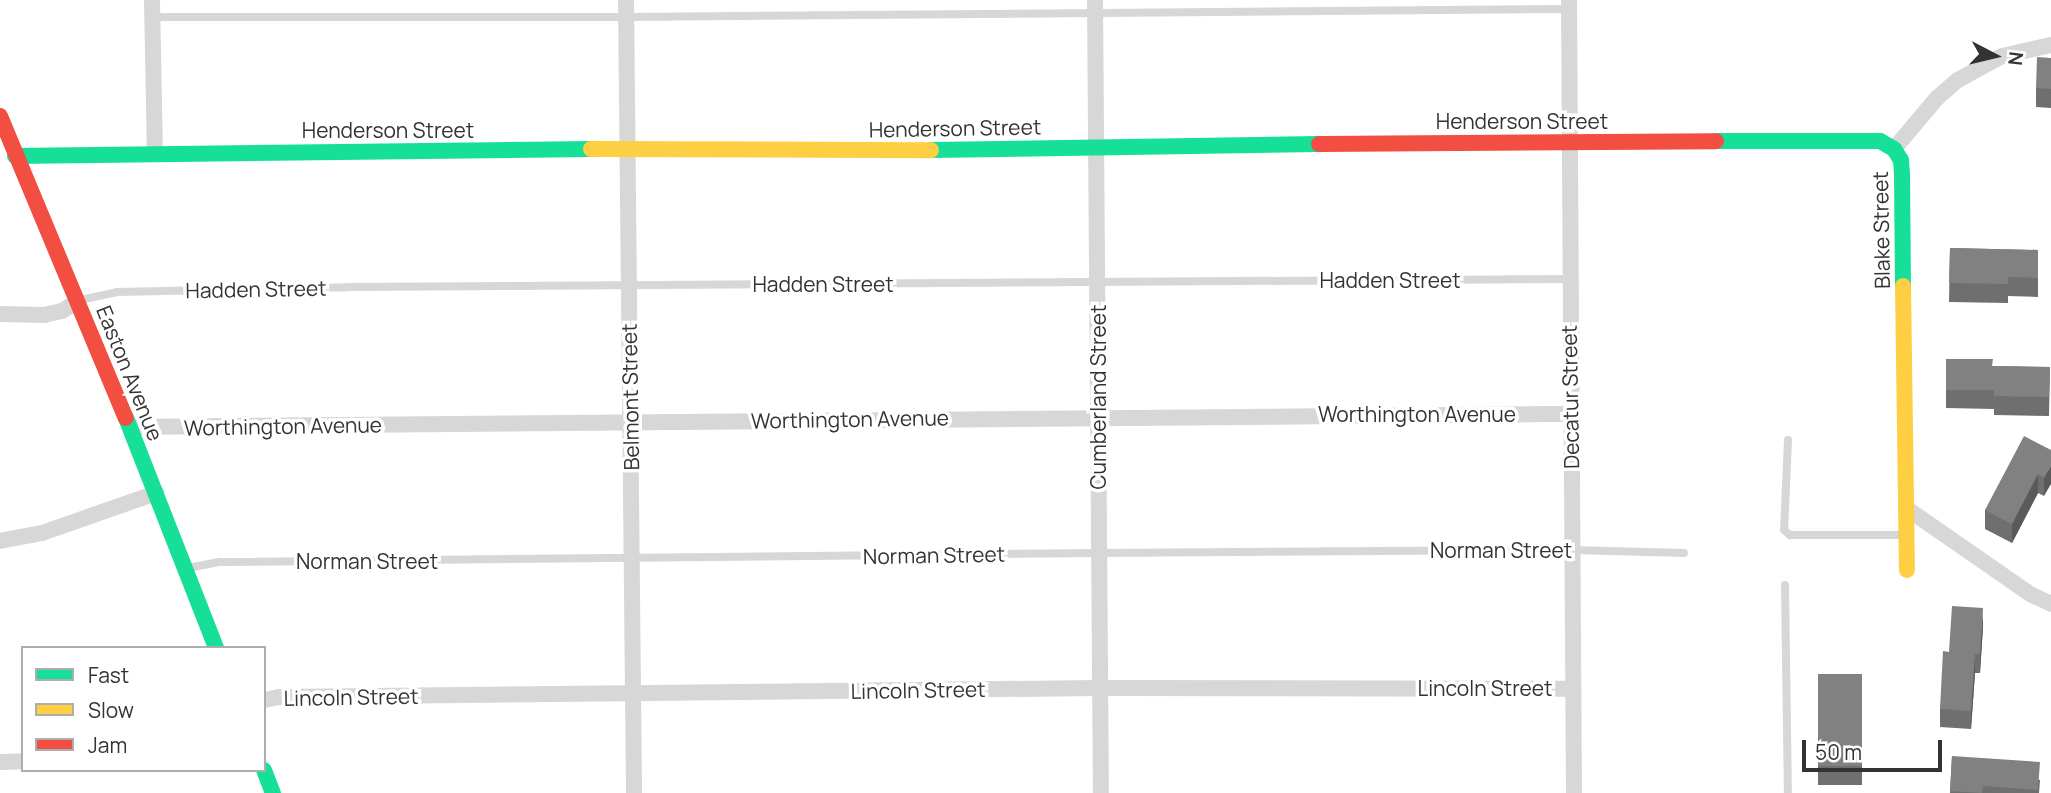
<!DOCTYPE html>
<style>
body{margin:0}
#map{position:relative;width:2051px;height:793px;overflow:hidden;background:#fff;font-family:Manrope,sans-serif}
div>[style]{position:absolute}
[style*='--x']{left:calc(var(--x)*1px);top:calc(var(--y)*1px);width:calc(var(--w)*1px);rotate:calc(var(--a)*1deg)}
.lane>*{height:8px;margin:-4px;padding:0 4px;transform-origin:4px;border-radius:4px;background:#d7d7d7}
.street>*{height:16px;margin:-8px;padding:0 8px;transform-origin:8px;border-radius:8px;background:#d7d7d7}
.fast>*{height:16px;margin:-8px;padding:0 8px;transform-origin:8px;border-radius:8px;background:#16e098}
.slow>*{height:16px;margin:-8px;padding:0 8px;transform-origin:8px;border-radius:8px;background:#ffcf43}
.jam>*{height:16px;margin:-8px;padding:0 8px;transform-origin:8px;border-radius:8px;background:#f24e42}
.wall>*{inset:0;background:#6f6f6f}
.shaded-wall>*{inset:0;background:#5a5a5a}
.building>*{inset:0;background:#818181}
span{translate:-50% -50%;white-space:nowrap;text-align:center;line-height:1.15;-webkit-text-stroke:7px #fff;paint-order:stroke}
.street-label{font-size:21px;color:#333}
.legend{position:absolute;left:21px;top:646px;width:245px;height:126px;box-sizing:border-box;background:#fff;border:2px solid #adadad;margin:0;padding:9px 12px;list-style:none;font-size:21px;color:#333}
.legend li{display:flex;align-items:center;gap:14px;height:35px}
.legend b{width:35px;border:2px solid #adadad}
.north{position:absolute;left:1960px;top:21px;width:70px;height:70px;-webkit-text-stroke:5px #fff;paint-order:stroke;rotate:97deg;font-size:19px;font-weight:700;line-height:28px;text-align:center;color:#333}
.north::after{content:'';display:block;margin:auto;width:24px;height:32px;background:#333;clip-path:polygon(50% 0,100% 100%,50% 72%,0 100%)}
.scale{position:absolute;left:1802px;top:740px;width:140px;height:32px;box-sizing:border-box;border:4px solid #333;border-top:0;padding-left:9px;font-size:21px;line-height:24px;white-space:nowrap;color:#333;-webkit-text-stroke:5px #fff;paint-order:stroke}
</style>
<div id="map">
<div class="lane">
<div style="--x:152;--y:17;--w:474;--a:0"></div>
<div style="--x:626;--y:17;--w:943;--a:-0.49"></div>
<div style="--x:80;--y:300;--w:38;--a:-12"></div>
<div style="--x:117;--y:292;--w:231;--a:-1.2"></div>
<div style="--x:348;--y:287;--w:1221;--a:-0.38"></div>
<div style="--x:1788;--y:440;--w:90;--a:92.5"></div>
<div style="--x:1784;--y:530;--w:8;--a:40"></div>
<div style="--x:1790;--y:535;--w:114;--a:0"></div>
<div style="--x:188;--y:568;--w:33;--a:-11"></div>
<div style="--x:220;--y:562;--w:880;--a:-0.59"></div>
<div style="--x:1100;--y:553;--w:472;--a:-0.4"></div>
<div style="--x:1572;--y:550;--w:112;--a:1.5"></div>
<div style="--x:1785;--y:585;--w:208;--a:89.2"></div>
</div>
<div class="street">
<div style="--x:152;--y:0;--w:152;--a:88.9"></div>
<div style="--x:626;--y:0;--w:793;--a:89.42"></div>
<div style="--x:1095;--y:0;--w:793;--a:89.57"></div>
<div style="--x:1569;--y:0;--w:793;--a:89.64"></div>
<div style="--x:1894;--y:149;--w:67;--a:-49.9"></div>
<div style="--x:1937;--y:98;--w:28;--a:-41"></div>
<div style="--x:1958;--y:80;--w:50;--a:-28.6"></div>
<div style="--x:2002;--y:56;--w:50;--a:-12.7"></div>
<div style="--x:0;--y:314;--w:44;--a:1.3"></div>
<div style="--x:44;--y:315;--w:18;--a:-13"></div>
<div style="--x:62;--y:311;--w:19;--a:-32"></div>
<div style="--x:130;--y:427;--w:1440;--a:-0.52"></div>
<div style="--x:1906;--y:508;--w:151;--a:34.7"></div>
<div style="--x:2030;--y:594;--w:23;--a:25"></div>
<div style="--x:0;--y:541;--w:43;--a:-10.8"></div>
<div style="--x:42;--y:533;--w:121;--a:-19.3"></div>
<div style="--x:264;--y:700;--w:15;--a:-11"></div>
<div style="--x:279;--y:697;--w:821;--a:-0.63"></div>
<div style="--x:1100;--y:688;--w:473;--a:0.1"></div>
<div style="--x:0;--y:762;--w:23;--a:-2"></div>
</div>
<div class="fast">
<div style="--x:1716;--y:141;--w:164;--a:0"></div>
<div style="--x:1880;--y:141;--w:16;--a:30"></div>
<div style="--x:1894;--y:149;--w:13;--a:58"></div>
<div style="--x:1901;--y:160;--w:14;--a:86"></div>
<div style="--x:1902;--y:174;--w:112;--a:89.5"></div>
<div style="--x:931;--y:150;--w:388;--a:-0.9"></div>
<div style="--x:15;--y:156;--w:576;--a:-0.7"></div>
<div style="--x:126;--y:418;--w:247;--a:68.6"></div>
<div style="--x:264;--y:770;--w:25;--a:69"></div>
</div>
<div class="slow">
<div style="--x:591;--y:149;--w:340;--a:0.2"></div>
<div style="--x:1903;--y:286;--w:284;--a:89.2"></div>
</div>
<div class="jam">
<div style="--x:0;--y:116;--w:327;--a:67.4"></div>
<div style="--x:1319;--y:144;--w:397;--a:-0.4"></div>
</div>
<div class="wall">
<div style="clip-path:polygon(2051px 58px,2051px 108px,2036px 107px,2036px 88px)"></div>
<div style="clip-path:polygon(1950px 248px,2038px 250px,2038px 297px,2008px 296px,2008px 303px,1949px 302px)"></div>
<div style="clip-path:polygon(1946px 359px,1993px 366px,2050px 367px,2049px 416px,1994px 415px,1994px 409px,1946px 408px)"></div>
<div style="clip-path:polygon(2051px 450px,2044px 496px,2038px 493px,2012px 543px,1985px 529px,1985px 510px)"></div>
<div style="clip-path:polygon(1983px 626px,1980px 673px,1975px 673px,1971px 729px,1940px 727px,1940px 709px,1949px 652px)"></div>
<div style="clip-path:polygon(1818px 674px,1862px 674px,1862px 785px,1818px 785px)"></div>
<div style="clip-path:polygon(1952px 756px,2040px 780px,2039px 793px,1950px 793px)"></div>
</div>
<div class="shaded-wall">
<div style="clip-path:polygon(2051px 465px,2051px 484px,2044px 496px,2044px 478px)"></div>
<div style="clip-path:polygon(2038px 474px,2038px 493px,2012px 543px,2012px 524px)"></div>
<div style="clip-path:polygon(1983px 608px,1983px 626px,1980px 673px,1980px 654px)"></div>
<div style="clip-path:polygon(1975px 654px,1975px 673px,1971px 729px,1971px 711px)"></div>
</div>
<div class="building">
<div style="clip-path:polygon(2037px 57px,2051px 58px,2051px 89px,2036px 88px)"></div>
<div style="clip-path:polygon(1950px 248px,2038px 250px,2038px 278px,2008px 277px,2008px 284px,1949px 283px)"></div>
<div style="clip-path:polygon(1946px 359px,1993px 359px,1992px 366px,2050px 367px,2049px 397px,1994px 396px,1994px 390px,1946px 390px)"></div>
<div style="clip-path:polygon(2024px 436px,2051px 450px,2051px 465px,2044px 478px,2038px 474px,2012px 524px,1985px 510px)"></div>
<div style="clip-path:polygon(1952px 606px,1983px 608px,1980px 654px,1975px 654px,1971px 711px,1940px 709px,1943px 651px,1949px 652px)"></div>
<div style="clip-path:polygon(1818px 674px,1862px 674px,1862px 766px,1818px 766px)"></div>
<div style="clip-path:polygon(1952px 756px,2040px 762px,2038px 790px,1983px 786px,1982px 793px,1950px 791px)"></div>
</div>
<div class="street-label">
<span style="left:1522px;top:121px">Henderson Street</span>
<span style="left:955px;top:128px;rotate:-1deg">Henderson Street</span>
<span style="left:388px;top:130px">Henderson Street</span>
<span style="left:1881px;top:230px;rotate:-91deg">Blake Street</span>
<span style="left:1390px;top:280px">Hadden Street</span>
<span style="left:823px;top:284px">Hadden Street</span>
<span style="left:256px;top:289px;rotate:-1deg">Hadden Street</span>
<span style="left:130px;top:373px;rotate:68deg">Easton Avenue</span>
<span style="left:630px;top:397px;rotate:-91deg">Belmont Street</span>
<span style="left:1098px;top:397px;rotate:-90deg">Cumberland Street</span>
<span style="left:1570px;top:397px;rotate:-91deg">Decatur Street</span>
<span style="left:1417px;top:414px">Worthington Avenue</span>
<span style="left:850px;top:419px;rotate:-1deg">Worthington Avenue</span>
<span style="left:283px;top:426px;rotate:-1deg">Worthington Avenue</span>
<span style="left:1501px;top:550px">Norman Street</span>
<span style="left:934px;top:555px;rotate:-1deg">Norman Street</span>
<span style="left:367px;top:561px">Norman Street</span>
<span style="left:1485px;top:688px">Lincoln Street</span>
<span style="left:918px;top:690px;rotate:-1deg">Lincoln Street</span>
<span style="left:351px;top:697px;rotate:-1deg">Lincoln Street</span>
</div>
<ul class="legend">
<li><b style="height:9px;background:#16e098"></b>Fast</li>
<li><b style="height:9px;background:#ffcf43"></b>Slow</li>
<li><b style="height:9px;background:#f24e42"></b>Jam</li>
</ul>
<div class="north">N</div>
<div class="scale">50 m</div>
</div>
